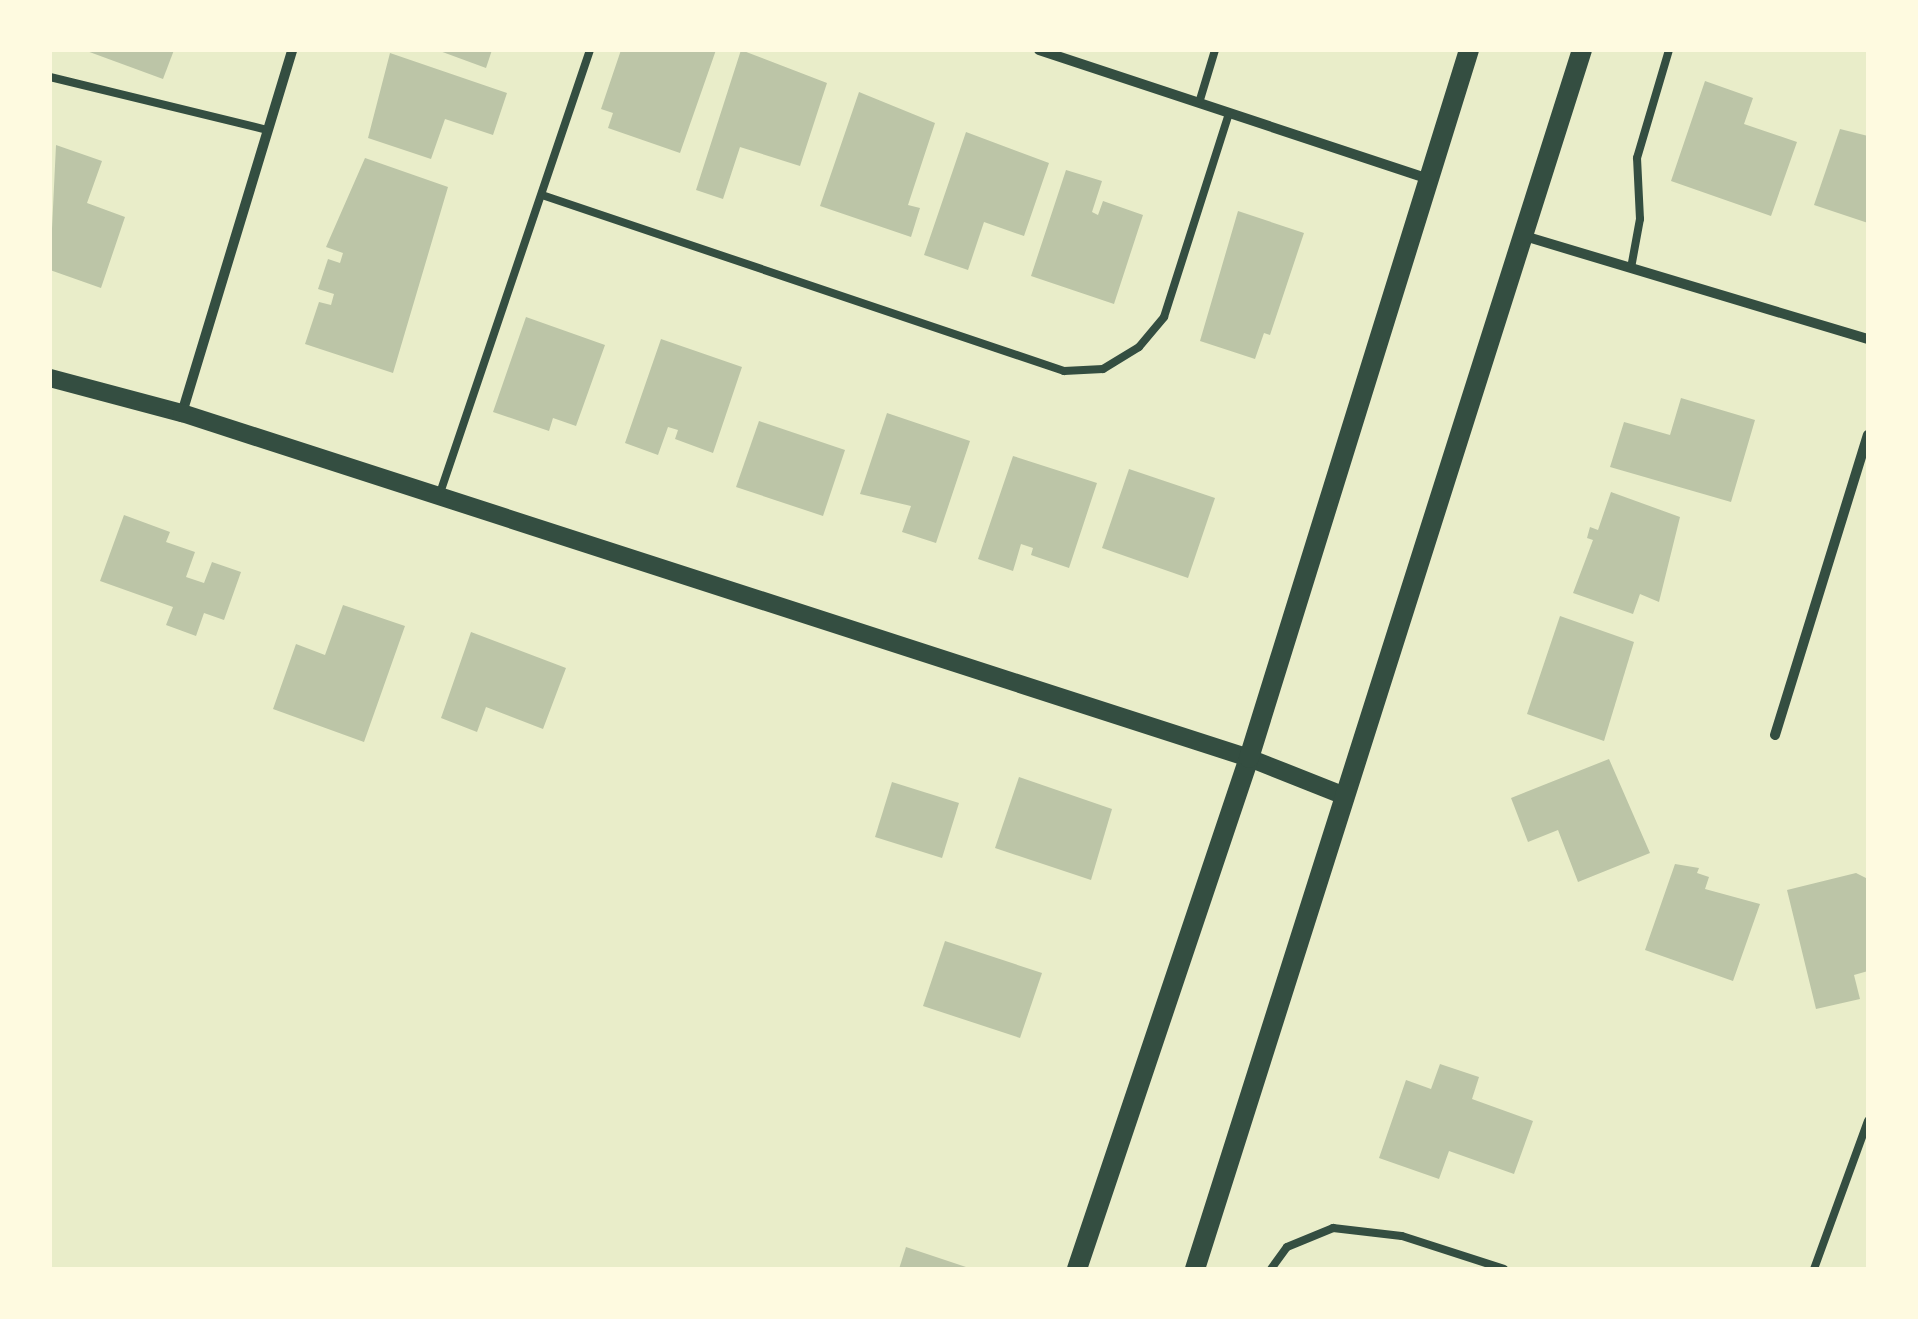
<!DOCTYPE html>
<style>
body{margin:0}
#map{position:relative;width:1918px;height:1319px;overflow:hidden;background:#e9edc9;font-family:Helvetica,sans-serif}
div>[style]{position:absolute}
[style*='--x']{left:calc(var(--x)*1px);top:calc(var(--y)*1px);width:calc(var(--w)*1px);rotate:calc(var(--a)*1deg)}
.building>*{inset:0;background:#bcc5a7}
.service>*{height:8px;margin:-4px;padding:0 4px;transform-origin:4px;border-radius:4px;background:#344e41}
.minor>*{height:10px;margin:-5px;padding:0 5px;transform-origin:5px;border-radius:5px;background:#344e41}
.tertiary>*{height:18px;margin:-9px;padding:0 9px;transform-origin:9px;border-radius:9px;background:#344e41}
.secondary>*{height:20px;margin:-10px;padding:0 10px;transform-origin:10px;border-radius:10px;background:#344e41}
span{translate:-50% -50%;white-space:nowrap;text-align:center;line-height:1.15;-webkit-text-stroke:9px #fefae0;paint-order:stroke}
.frame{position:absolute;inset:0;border:52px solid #fefae0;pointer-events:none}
</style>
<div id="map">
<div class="building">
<div style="clip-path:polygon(84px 50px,174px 50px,163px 79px)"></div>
<div style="clip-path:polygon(437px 50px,492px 50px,486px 68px)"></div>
<div style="clip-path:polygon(621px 50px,716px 50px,680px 153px,608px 128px,613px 113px,601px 109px)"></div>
<div style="clip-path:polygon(741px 50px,827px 83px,800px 166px,740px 147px,723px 199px,696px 190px)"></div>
<div style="clip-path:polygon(390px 53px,507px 93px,493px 135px,445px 119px,431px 159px,368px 138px)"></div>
<div style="clip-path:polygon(1705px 81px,1753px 98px,1744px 124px,1797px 142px,1771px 216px,1671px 181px)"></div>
<div style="clip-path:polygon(859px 92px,935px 123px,908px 205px,920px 208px,911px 237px,820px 206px)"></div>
<div style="clip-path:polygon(1840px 129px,1868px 136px,1868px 223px,1814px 205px)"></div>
<div style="clip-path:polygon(966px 132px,1049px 163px,1024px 236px,984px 222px,968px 270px,924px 255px)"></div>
<div style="clip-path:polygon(56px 145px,102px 161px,87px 203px,125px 217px,101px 288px,50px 270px)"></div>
<div style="clip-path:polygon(365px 158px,448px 187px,393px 373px,305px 344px,319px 302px,331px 305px,334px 294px,318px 289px,328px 259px,340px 263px,343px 253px,326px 247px)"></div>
<div style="clip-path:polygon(1066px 170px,1102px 181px,1092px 212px,1098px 215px,1103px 201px,1143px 215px,1114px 304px,1031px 276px)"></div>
<div style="clip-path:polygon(1238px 211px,1304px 233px,1270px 335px,1264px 333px,1255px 359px,1200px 341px)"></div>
<div style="clip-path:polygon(526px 317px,605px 345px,576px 426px,553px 418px,549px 431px,493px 412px)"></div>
<div style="clip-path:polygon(661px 339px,742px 367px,713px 453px,675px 439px,678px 430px,668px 427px,658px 455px,625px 443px)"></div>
<div style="clip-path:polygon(1681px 398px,1755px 420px,1731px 502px,1610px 467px,1624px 422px,1670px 435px)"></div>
<div style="clip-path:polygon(887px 413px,970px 441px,936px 543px,902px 532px,911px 506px,860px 494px)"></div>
<div style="clip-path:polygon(759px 421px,845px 450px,823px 516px,736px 487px)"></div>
<div style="clip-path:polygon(1013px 456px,1097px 483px,1069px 568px,1031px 555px,1033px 548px,1021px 544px,1013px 571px,978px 559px)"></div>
<div style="clip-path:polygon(1129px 469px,1215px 498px,1188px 578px,1102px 548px)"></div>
<div style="clip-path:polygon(1611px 492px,1680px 517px,1659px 602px,1640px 594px,1633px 614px,1573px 593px,1593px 540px,1587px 538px,1590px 527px,1598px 530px)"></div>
<div style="clip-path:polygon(124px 515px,170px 532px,166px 542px,195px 552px,186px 577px,204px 583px,212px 562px,241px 572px,224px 620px,204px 613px,196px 636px,166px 625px,173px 607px,100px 581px)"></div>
<div style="clip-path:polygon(343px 605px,405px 626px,364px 742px,273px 709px,296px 644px,325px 655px)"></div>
<div style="clip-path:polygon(1560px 616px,1634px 642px,1604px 741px,1527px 714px)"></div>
<div style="clip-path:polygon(471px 632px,566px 668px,543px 729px,486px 707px,477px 732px,441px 718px)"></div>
<div style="clip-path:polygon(1609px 759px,1650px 853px,1578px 882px,1558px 830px,1528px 842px,1511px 798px)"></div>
<div style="clip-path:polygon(1019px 777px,1112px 809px,1091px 880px,995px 848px)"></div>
<div style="clip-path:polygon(892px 782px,959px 803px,942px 858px,875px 837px)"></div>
<div style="clip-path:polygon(1675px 864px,1699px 868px,1697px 873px,1709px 877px,1705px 889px,1760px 904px,1733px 981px,1645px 950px)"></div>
<div style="clip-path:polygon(1856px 873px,1868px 879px,1868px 971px,1854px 975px,1860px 999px,1816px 1009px,1787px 890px)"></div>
<div style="clip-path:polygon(945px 941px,1042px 973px,1020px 1038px,923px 1006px)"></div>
<div style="clip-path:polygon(1440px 1064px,1479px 1077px,1472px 1099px,1533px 1121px,1514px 1174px,1449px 1151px,1439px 1179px,1379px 1158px,1406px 1080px,1431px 1089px)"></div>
<div style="clip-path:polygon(906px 1247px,969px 1268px,968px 1269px,899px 1269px)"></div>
</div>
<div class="service">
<div style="--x:50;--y:77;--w:224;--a:13.7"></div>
<div style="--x:1199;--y:103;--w:55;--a:-73.2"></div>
<div style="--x:542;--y:195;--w:551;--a:18.63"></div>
<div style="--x:1064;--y:371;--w:39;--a:-3"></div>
<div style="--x:1103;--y:369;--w:42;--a:-31.4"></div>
<div style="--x:1139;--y:347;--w:39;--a:-50"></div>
<div style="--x:1164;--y:317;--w:214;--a:-72.3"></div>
<div style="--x:1631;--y:268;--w:50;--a:-79.6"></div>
<div style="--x:1640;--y:219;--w:61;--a:-92.8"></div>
<div style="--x:1637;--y:158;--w:113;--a:-73.5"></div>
<div style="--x:439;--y:496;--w:471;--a:-71.3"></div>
<div style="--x:1271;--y:1269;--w:27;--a:-54"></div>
<div style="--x:1287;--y:1247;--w:50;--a:-22.4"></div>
<div style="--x:1333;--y:1228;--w:69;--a:6.6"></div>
<div style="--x:1402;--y:1236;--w:107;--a:17.9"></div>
<div style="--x:1814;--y:1269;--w:158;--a:-70"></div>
</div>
<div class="minor">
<div style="--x:1039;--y:50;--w:409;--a:18.3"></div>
<div style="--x:1521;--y:235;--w:362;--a:16.7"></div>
<div style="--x:182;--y:413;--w:379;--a:-73.1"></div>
<div style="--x:1775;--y:735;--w:314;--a:-72.8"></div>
</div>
<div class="tertiary">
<div style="--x:50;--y:378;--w:137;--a:14.9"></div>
<div style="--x:182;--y:413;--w:1121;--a:17.92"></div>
<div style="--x:1249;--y:758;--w:98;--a:21.6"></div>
</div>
<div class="secondary">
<div style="--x:1077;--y:1269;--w:539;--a:-71.4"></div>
<div style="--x:1249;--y:758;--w:741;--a:-72.74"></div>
<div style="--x:1195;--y:1269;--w:1279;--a:-72.39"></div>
</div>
<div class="frame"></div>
</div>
